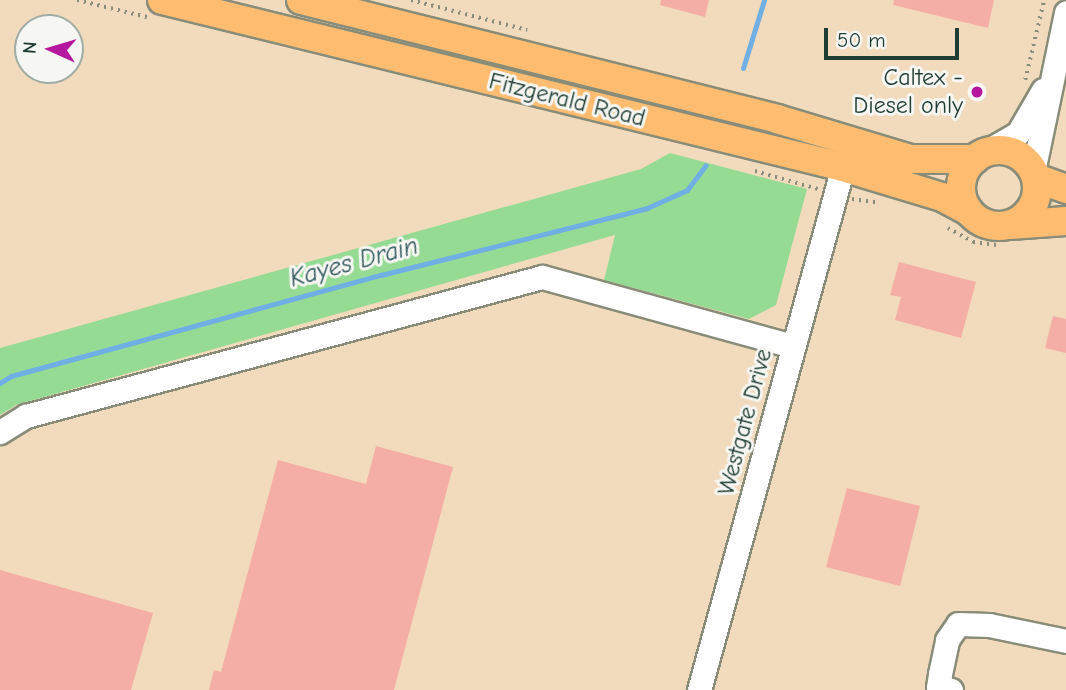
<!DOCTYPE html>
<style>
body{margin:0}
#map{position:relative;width:1066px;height:690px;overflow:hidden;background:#f2dbbc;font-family:"Comic Neue",sans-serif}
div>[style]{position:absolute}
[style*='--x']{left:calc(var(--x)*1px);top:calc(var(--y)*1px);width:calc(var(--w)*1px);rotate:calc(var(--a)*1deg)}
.green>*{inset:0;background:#96db94}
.stream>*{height:5px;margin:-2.5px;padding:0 2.5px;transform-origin:2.5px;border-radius:2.5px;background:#6fafe3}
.building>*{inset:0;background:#f5aea5}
.path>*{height:3.5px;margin-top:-1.75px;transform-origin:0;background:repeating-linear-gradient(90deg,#888c78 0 2px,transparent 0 7px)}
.roads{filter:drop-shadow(2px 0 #888c78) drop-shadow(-2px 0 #888c78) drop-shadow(0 2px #888c78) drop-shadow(0 -2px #888c78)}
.minor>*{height:23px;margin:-11.5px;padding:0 11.5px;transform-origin:11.5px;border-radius:11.5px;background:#fff}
.major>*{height:28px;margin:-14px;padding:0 14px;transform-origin:14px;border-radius:14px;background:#febc70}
.major>.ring{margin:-14px;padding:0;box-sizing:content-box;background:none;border:28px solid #febc70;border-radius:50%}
.dots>*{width:19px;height:19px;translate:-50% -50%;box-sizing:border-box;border:4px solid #f6f6f2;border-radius:50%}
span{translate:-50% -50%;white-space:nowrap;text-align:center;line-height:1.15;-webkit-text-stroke:6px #f6f6f2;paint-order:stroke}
.poi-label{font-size:24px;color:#1f3d34}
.right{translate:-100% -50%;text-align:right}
.street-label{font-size:24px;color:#1f3d34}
.water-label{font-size:26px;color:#335a60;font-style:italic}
.north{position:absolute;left:14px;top:14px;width:70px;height:70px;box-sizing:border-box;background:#f6f6f2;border:2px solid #a0aca6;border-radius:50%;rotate:274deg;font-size:19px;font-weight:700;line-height:28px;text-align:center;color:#1f3d34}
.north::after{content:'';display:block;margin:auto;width:24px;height:32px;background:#b5179e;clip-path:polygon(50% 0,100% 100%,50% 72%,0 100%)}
.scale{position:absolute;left:824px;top:28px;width:135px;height:32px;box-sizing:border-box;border:4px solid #1f3d34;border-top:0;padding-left:9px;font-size:21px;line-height:24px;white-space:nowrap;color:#1f3d34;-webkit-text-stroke:5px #f6f6f2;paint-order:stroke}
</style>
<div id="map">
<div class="green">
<div style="clip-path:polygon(670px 153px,807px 189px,776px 305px,749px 319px,604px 280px,615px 235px,16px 405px,0 415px,0 348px,641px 169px)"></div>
</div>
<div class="stream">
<div style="--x:743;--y:68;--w:71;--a:-72.8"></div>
<div style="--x:0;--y:383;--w:13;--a:-32"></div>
<div style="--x:11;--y:376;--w:384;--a:-15.3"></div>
<div style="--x:381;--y:275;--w:274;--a:-14.1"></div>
<div style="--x:647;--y:208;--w:44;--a:-24.2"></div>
<div style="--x:687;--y:190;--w:31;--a:-53"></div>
</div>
<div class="building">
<div style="clip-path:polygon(661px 0,709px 0,705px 17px,660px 5px)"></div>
<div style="clip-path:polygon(894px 0,994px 0,988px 28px,893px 5px)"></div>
<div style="clip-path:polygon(899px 262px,976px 282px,961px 338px,895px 320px,901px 297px,890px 295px)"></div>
<div style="clip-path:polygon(1053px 316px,1066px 319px,1066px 353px,1045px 348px)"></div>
<div style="clip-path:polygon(376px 446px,453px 467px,394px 690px,209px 690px,214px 670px,221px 672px,278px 460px,366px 484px)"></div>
<div style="clip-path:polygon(847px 488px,920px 506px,900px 586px,826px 567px)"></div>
<div style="clip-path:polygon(0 570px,153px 613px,131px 690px,0 690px)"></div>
</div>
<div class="path">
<div style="--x:77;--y:0;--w:72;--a:13.7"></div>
<div style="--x:411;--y:0;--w:120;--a:14.5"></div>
<div style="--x:1025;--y:80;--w:82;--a:-76.6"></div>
<div style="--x:755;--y:171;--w:66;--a:15.9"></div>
<div style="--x:852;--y:199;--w:27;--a:8"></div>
<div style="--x:948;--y:228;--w:29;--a:29"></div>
<div style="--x:973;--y:242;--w:26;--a:7"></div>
</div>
<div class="roads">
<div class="minor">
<div style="--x:982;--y:154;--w:42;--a:-30.3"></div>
<div style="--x:1018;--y:133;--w:50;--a:-59.8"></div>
<div style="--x:1033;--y:172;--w:163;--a:-78.3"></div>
<div style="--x:0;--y:432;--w:31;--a:-32"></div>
<div style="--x:26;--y:416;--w:534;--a:-15.08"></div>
<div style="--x:542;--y:277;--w:259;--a:15.4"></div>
<div style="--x:699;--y:690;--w:542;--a:-74.61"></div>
<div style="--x:951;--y:690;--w:13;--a:-167"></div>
<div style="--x:938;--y:687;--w:13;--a:-81"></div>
<div style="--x:940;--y:674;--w:35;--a:-78"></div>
<div style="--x:947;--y:640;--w:19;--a:-55"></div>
<div style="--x:958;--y:624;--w:31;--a:2"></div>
<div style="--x:989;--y:625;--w:79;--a:11.7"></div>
</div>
<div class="major">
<div style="--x:162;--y:0;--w:701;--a:13.78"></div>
<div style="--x:843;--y:167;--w:103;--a:16.9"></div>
<div style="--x:942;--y:197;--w:30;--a:28"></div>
<div style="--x:301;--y:0;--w:491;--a:14"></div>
<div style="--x:777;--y:119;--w:139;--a:16.7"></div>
<div style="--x:910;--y:159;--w:65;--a:0"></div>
<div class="ring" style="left:961px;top:150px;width:48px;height:48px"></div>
<div style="--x:1036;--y:178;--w:32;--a:20"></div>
<div style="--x:1010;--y:225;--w:56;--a:-4.1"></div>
</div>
</div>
<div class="dots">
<div style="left:977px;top:92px;background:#b5179e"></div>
</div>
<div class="poi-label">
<span class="right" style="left:963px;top:92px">Caltex -<br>Diesel only</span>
</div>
<div class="street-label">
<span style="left:567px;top:100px;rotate:14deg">Fitzgerald Road</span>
<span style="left:745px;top:422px;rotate:-75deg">Westgate Drive</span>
</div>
<div class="water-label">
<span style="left:354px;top:263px;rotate:-15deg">Kayes Drain</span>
</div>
<div class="north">N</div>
<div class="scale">50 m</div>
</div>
